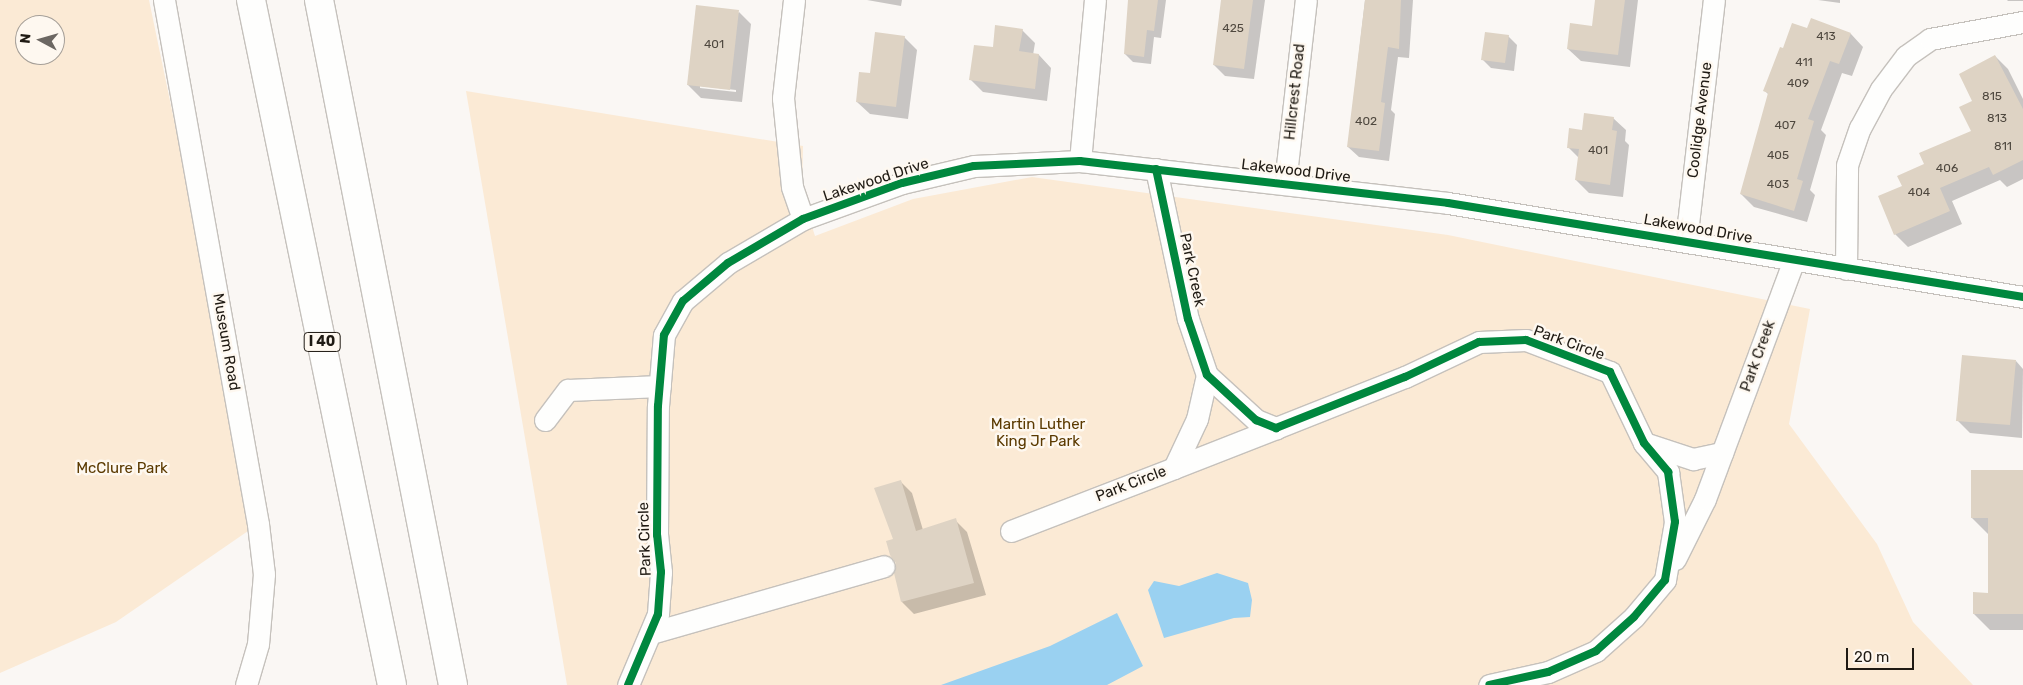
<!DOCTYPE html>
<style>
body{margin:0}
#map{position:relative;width:2023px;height:685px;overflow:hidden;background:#faf7f4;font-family:Rubik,sans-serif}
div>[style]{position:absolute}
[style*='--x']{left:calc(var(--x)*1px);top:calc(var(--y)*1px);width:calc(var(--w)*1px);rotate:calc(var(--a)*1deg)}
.green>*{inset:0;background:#fbead5}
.water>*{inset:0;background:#9ad1f1}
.shadow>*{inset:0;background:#0003}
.building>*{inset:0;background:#ded3c4}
.roads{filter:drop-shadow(1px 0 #c5c1bc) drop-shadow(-1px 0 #c5c1bc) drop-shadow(0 1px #c5c1bc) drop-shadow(0 -1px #c5c1bc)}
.minor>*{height:21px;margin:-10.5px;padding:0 10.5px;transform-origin:10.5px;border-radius:10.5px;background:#fefefd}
.highway>*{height:28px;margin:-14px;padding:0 14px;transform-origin:14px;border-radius:14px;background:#fefefd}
.cycleway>*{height:8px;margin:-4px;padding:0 4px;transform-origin:4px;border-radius:4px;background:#00873e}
span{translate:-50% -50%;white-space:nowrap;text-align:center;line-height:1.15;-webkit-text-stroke:5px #fef8f0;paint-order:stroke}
.number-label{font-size:12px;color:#4f483f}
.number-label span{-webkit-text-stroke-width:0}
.shield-label span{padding:1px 4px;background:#fef8f0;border:1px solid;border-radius:4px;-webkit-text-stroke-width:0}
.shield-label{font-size:14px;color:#1f1a13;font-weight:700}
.street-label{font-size:15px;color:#1f1a13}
.park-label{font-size:15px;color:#5b3a01}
.north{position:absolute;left:15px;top:15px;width:50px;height:50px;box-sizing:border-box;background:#fef8f0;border:1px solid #a59f98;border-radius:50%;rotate:276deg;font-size:14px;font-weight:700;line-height:20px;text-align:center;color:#1f1a13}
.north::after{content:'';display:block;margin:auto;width:18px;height:22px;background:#6c6762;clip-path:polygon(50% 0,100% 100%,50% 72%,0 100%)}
.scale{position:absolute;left:1846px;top:648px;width:68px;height:22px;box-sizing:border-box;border:2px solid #1f1a13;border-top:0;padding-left:6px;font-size:15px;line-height:18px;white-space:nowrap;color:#1f1a13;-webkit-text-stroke:4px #fef8f0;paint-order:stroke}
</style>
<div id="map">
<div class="green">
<div style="clip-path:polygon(evenodd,0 0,149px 0,258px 524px,116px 622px,0 673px,0 0,25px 25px,55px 25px,55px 55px,25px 55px,25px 25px)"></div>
<div style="clip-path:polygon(466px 91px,803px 146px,802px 196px,815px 236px,913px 199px,1032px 177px,1448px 235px,1810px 309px,1789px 424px,1877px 544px,1913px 622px,1973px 685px,567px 685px)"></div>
</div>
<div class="water">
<div style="clip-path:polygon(1217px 573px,1248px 583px,1252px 600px,1250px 617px,1234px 618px,1164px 638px,1148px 590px,1154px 581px,1179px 586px)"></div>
<div style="clip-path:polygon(1117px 613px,1143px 666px,1107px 685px,941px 685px,1050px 646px)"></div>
</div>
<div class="shadow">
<div style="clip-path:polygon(867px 0,902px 0,901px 6px)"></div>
<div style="clip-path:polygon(1130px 0,1166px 0,1161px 38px,1154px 37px,1151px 64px,1133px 62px,1125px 54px)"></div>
<div style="clip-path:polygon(1222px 0,1265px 0,1254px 79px,1225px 76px,1214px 65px)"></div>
<div style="clip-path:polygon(1365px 0,1413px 0,1409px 58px,1398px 57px,1391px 110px,1395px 114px,1389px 161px,1359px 157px,1348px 147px)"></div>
<div style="clip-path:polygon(1596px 0,1638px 0,1630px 67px,1581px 61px,1568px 49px,1593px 27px)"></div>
<div style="clip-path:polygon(1818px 0,1840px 0,1840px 3px)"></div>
<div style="clip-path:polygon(2007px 0,2023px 0,2023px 1px,2008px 1px)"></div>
<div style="clip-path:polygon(evenodd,739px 12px,751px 24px,742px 102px,701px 98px,688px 85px,739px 12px,700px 86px,736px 90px,736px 92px,700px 88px,700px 86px)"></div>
<div style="clip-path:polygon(1022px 30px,1035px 43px,1033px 55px,1039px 55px,1051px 68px,1047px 101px,983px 92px,971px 80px)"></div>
<div style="clip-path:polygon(1808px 30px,1851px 34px,1863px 47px,1852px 76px,1842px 73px,1821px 130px,1826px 135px,1810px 190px,1815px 195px,1807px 222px,1754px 207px,1741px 194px,1769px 95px,1765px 91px,1783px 50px)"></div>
<div style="clip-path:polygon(1508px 36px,1517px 45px,1514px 71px,1491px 68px,1483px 60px)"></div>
<div style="clip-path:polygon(904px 37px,917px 50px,908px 119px,870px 114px,857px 102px,871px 75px)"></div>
<div style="clip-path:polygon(1995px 56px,2008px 69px,2023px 99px,2023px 179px,2007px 187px,2000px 180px,1952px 201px,1962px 224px,1908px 247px,1895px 234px,1903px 187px,1925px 165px,1972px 132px,1974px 101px)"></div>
<div style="clip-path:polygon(1613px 118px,1626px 130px,1625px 141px,1629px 145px,1623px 197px,1589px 193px,1576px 180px,1579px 158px,1568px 147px,1583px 131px)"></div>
<div style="clip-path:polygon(2016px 361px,2023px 369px,2022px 438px,1970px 433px,1957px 420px)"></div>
<div style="clip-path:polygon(2023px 472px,2023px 630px,1990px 630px,1974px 614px,1989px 594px,1988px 534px,1972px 518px)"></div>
<div style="clip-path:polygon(900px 481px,912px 493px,923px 530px,955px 520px,967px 532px,986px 595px,914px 614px,902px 602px,894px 540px)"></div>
</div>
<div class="building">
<div style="clip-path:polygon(1128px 0,1158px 0,1154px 31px,1147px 30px,1144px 57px,1124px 54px)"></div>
<div style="clip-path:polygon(1221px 0,1253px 0,1244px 69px,1213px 65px)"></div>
<div style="clip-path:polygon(1365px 0,1401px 0,1399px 49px,1388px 47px,1381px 102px,1385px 103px,1379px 151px,1347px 147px)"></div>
<div style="clip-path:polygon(1595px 0,1625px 0,1618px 55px,1567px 49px,1570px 23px,1592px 26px)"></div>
<div style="clip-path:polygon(696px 5px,739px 10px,730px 90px,687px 85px)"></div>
<div style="clip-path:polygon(1811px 18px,1851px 33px,1839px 64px,1830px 61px,1808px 119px,1814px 121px,1797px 179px,1803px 181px,1794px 211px,1740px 194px,1768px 93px,1763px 91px,1780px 47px,1783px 48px,1792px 23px,1807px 28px)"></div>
<div style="clip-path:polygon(995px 25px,1023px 29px,1019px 51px,1039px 54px,1035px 89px,969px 80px,974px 45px,993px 47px)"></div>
<div style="clip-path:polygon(875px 32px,905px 36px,896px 107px,856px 102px,859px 72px,870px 73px)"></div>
<div style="clip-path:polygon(1485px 32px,1509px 35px,1505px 63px,1481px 60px)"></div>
<div style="clip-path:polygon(1995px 55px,2023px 109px,2023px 160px,1993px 175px,1989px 167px,1940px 188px,1950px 211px,1894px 235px,1878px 196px,1902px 186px,1897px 176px,1924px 164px,1919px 153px,1971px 131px,1959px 107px,1972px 101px,1959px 74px)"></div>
<div style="clip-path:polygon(1584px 113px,1614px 117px,1612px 130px,1617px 131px,1610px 185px,1575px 180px,1579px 149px,1567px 148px,1569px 128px,1582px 130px)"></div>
<div style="clip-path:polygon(1962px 355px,2016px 360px,2010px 425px,1956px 421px)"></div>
<div style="clip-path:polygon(1971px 470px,2023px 470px,2023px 614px,1973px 614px,1973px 592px,1988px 593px,1988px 518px,1971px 518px)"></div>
<div style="clip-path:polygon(901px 480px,916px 531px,956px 518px,974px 583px,901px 602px,894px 573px,896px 563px,890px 555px,886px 541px,893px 539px,874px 488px)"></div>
</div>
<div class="roads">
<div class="minor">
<div style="--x:164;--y:0;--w:532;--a:79.83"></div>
<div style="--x:258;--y:524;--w:50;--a:83.2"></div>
<div style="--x:264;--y:574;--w:70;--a:94.9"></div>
<div style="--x:258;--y:644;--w:43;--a:106.3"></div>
<div style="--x:794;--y:0;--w:99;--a:96.4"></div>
<div style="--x:783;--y:98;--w:89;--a:84.2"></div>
<div style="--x:792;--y:187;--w:34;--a:71"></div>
<div style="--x:1080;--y:161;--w:162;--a:-84.7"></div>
<div style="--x:1156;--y:169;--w:153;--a:78"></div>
<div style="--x:1188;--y:319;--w:59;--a:71.3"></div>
<div style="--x:1207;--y:375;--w:67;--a:42.6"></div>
<div style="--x:1256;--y:420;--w:22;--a:22"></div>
<div style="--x:1276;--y:428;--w:139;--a:-21.6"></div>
<div style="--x:1405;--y:377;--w:82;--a:-25.3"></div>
<div style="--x:1479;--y:342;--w:47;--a:-2.4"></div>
<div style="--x:1526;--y:340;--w:90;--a:20.9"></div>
<div style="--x:1610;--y:372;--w:79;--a:64.4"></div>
<div style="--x:1644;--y:443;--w:38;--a:50"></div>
<div style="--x:1668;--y:472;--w:50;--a:82"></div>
<div style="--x:1675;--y:522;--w:59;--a:99.8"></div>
<div style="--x:1665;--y:580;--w:48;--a:130"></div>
<div style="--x:1634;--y:617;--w:51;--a:138.2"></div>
<div style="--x:1596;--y:651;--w:52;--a:156.4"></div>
<div style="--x:1548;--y:672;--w:60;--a:167.6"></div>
<div style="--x:1285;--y:183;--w:184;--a:-83.5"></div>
<div style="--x:1686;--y:241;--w:243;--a:-83.4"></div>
<div style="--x:1846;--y:269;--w:104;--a:-89.4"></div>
<div style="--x:1847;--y:165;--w:39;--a:-71"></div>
<div style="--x:1860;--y:128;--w:44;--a:-61.7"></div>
<div style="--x:1881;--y:89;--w:41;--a:-52.9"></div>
<div style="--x:1906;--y:56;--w:29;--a:-35"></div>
<div style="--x:1930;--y:39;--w:95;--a:-10.4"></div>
<div style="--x:545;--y:420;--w:38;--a:-53"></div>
<div style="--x:568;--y:390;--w:92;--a:-2.5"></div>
<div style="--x:1644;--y:443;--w:52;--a:18.1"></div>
<div style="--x:1693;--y:459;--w:30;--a:-12"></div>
<div style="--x:1174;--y:468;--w:110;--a:-21.4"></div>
<div style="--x:1011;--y:531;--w:175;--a:-21.1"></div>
<div style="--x:1174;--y:468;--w:54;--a:-64.9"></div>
<div style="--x:1197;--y:419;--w:45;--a:-77.2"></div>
<div style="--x:1675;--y:559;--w:67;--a:-63.4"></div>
<div style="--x:1705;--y:499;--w:255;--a:-69.6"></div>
<div style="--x:651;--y:633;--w:242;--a:-16"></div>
<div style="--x:628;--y:685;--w:77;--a:-67.1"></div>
<div style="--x:658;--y:614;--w:42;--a:-85.9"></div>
<div style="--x:661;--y:572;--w:37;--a:-96"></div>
<div style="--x:657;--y:535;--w:129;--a:-89.6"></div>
<div style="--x:658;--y:406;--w:71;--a:-85.2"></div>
<div style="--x:664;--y:335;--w:39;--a:-61"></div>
<div style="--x:683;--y:301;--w:59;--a:-40.2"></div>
<div style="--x:728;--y:263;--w:87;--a:-30.4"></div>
<div style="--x:803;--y:219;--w:105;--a:-20"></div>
<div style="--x:902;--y:183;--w:74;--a:-13.3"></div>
<div style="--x:974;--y:166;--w:106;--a:-2.7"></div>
<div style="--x:1080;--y:161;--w:370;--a:6.5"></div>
<div style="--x:1448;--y:203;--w:583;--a:9.28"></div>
</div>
<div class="highway">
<div style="--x:251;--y:0;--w:699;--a:78.37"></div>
<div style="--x:319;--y:0;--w:698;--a:78.93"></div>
</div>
</div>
<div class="cycleway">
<div style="--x:1156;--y:169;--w:153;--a:78"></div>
<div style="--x:1188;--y:319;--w:59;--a:71.3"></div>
<div style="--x:1207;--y:375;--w:67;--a:42.6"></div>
<div style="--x:1256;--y:420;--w:22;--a:22"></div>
<div style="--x:1276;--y:428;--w:139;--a:-21.6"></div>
<div style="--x:1405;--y:377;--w:82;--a:-25.3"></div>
<div style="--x:1479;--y:342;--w:47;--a:-2.4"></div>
<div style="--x:1526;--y:340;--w:90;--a:20.9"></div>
<div style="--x:1610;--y:372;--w:79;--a:64.4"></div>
<div style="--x:1644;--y:443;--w:38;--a:50"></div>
<div style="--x:1668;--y:472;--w:50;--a:82"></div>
<div style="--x:1675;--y:522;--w:59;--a:99.8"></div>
<div style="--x:1665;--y:580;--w:48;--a:130"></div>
<div style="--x:1634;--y:617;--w:51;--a:138.2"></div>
<div style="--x:1596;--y:651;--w:52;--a:156.4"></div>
<div style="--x:1548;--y:672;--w:60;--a:167.6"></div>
<div style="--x:628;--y:685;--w:77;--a:-67.1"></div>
<div style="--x:658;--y:614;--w:42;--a:-85.9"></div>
<div style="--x:661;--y:572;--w:37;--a:-96"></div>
<div style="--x:657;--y:535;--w:129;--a:-89.6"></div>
<div style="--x:658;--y:406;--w:71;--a:-85.2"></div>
<div style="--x:664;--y:335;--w:39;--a:-61"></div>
<div style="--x:683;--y:301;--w:59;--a:-40.2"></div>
<div style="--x:728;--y:263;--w:87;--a:-30.4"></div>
<div style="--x:803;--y:219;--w:105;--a:-20"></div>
<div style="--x:902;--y:183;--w:74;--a:-13.3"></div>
<div style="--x:974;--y:166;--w:106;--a:-2.7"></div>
<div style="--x:1080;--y:161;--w:370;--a:6.5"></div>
<div style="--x:1448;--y:203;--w:583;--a:9.28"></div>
</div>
<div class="number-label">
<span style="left:1233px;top:29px">425</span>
<span style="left:1826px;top:37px">413</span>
<span style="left:714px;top:45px">401</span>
<span style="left:1804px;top:63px">411</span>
<span style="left:1798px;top:84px">409</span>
<span style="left:1992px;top:97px">815</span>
<span style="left:1997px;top:119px">813</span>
<span style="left:1366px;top:122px">402</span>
<span style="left:1785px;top:126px">407</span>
<span style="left:2003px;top:147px">811</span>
<span style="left:1598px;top:151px">401</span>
<span style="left:1778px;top:156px">405</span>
<span style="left:1947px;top:169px">406</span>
<span style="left:1778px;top:185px">403</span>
<span style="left:1919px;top:193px">404</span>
</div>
<div class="shield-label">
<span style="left:322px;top:342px">I 40</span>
</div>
<div class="street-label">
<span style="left:1295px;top:92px;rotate:-84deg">Hillcrest Road</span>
<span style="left:1700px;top:120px;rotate:-83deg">Coolidge Avenue</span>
<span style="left:1296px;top:171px;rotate:7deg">Lakewood Drive</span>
<span style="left:876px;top:180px;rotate:-18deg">Lakewood Drive</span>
<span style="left:1698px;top:229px;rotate:10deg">Lakewood Drive</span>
<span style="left:1192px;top:270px;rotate:78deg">Park Creek</span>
<span style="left:226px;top:342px;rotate:80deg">Museum Road</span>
<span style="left:1569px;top:343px;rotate:20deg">Park Circle</span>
<span style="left:1758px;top:356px;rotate:-70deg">Park Creek</span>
<span style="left:1131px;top:484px;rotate:-21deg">Park Circle</span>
<span style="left:645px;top:539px;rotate:-92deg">Park Circle</span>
</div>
<div class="park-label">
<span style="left:1038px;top:433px">Martin Luther<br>King Jr Park</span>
<span style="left:122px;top:469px">McClure Park</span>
</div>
<div class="north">N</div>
<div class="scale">20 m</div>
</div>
